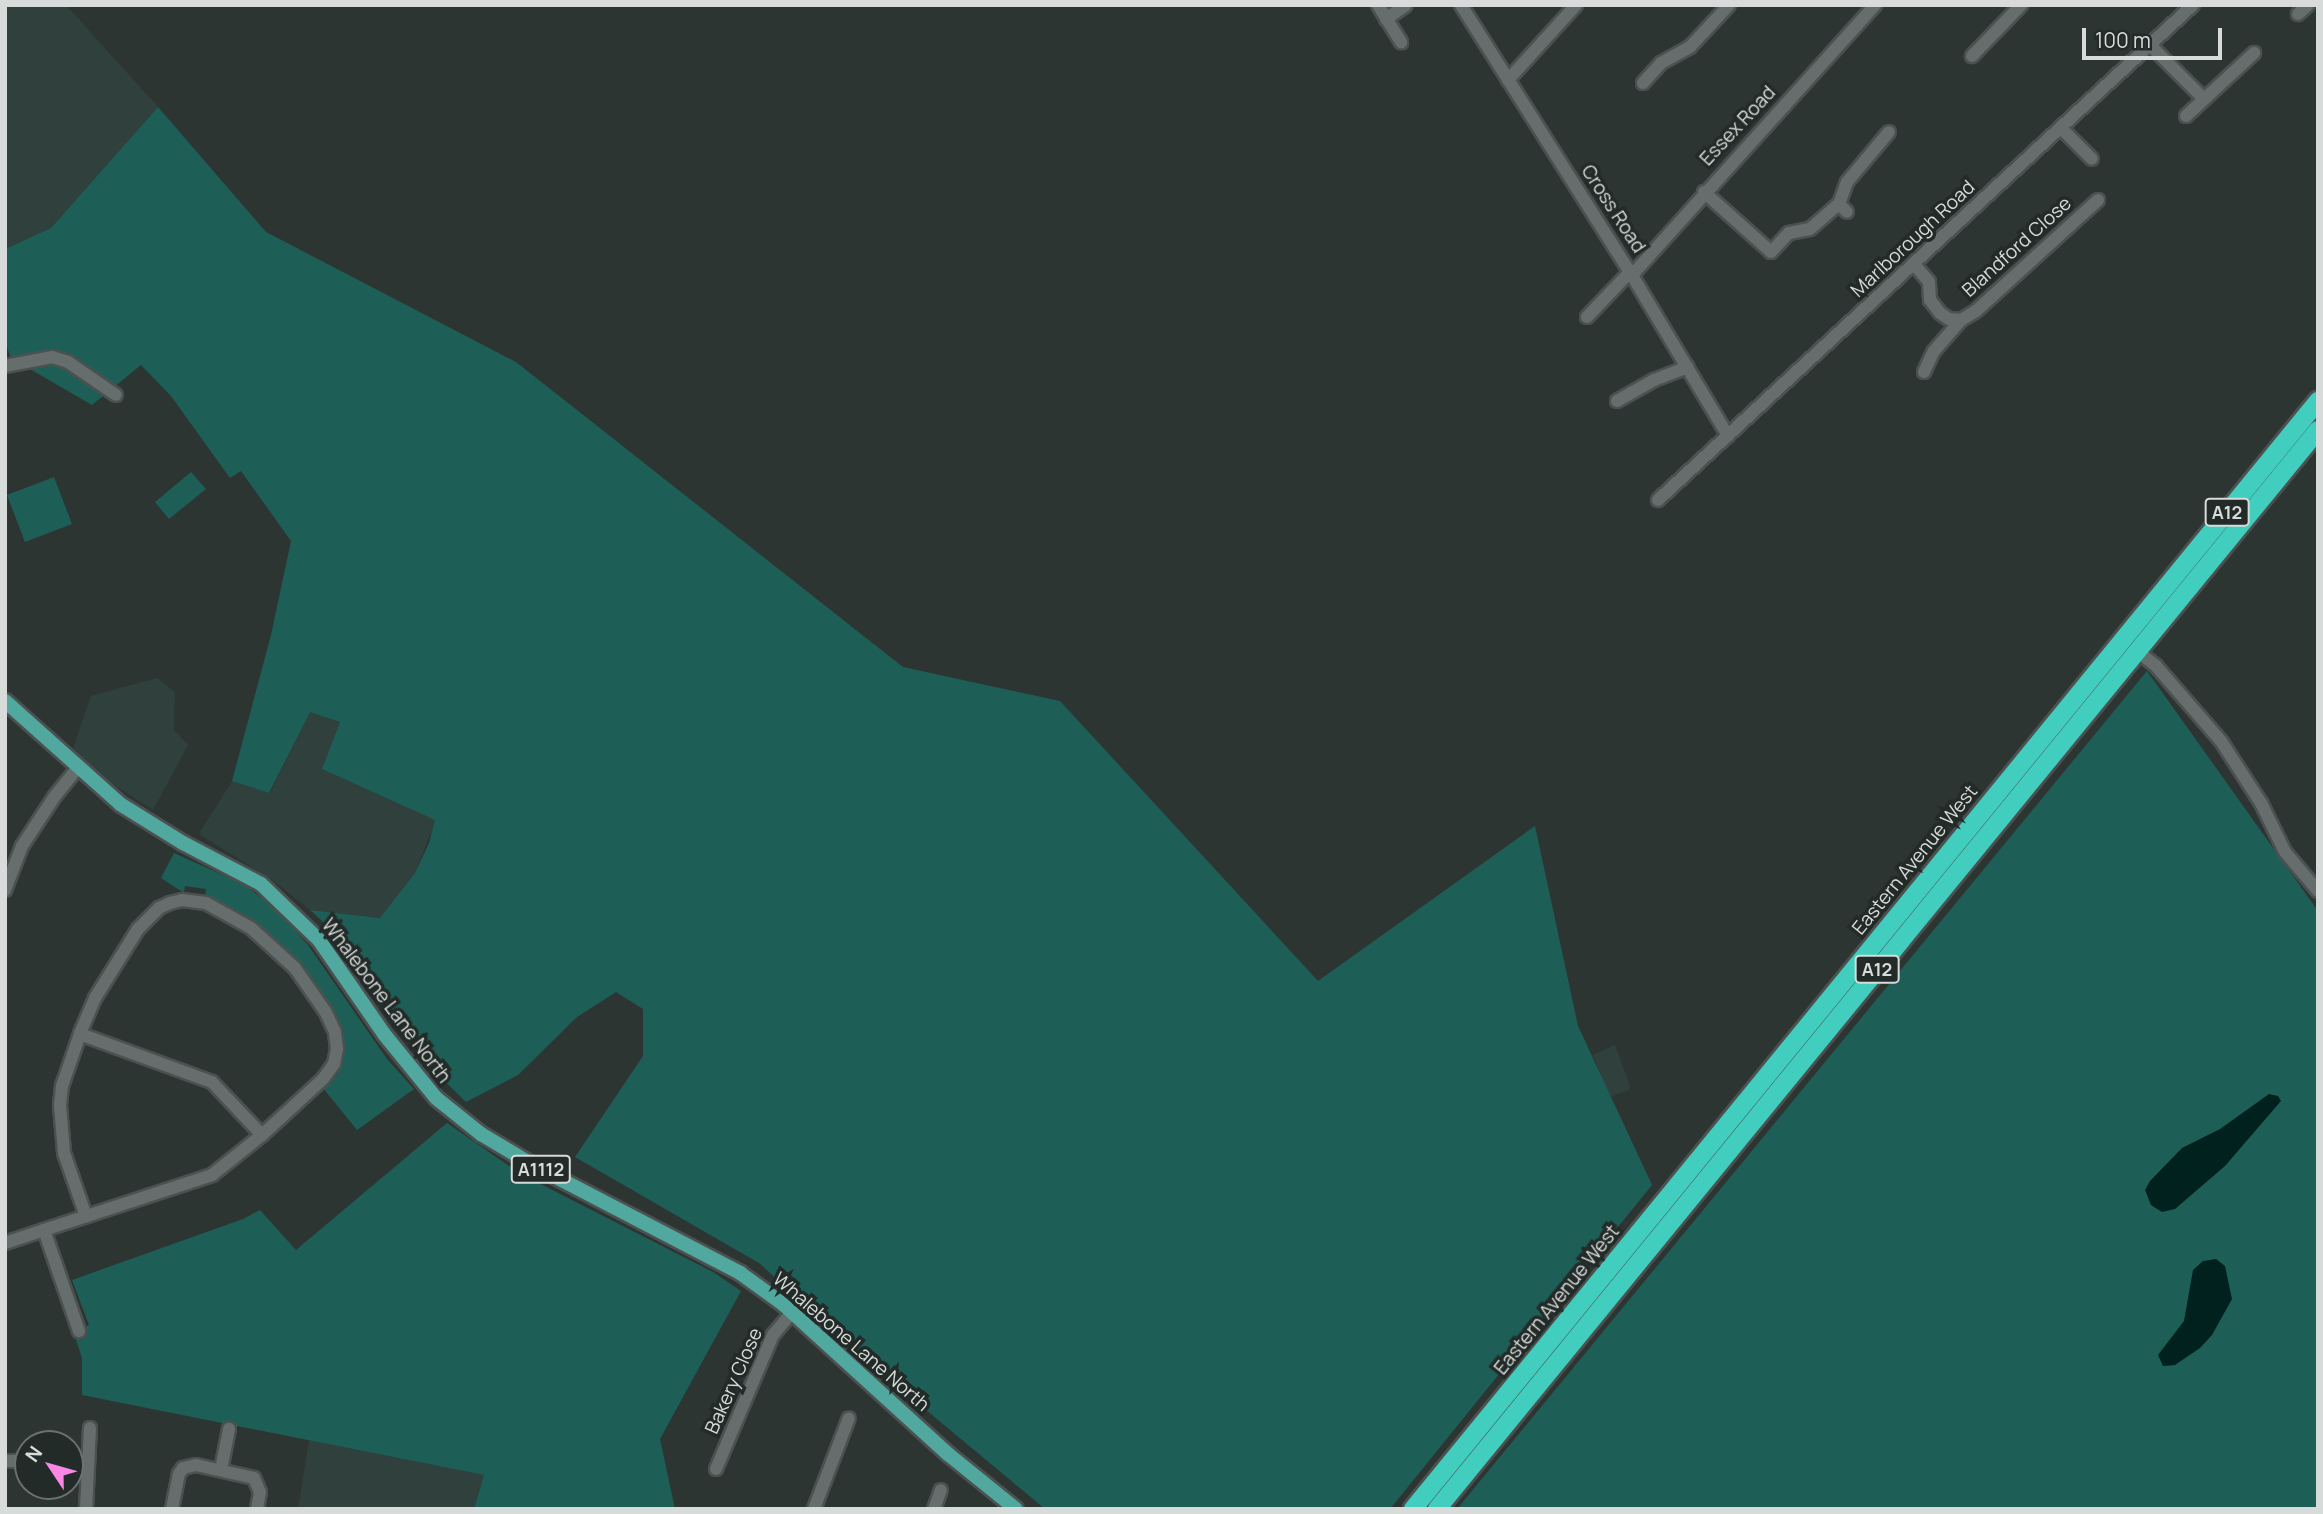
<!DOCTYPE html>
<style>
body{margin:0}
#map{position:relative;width:2323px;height:1514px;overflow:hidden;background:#2d3533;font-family:Manrope,sans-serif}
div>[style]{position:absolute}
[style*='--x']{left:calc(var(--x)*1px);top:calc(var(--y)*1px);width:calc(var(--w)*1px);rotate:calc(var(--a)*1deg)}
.built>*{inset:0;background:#30403d}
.green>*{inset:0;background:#1d5f57}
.water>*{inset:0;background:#00211d}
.roads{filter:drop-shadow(2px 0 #4b5150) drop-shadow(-2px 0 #4b5150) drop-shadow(0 2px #4b5150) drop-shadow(0 -2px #4b5150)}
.minor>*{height:12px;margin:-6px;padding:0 6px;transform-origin:6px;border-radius:6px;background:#666e6d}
.major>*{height:14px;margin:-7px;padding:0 7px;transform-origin:7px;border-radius:7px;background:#50a89e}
.highway>*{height:18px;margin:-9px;padding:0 9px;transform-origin:9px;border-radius:9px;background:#41cebe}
span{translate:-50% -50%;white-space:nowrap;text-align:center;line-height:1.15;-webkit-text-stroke:7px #232b29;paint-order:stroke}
.shield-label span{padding:2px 5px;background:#232b29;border:2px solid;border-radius:5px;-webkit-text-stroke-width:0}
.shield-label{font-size:18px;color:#d7dbda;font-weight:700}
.street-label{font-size:19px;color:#d7dbda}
.frame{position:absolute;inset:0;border:7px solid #d7dbda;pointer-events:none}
.north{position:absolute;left:14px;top:1430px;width:70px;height:70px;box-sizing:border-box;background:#232b29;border:2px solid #6b7170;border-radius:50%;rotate:306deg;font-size:19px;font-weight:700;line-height:28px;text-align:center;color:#d7dbda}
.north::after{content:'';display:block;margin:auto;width:24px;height:32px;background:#fa87e6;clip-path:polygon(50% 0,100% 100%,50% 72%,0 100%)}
.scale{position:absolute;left:2082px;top:28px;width:140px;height:32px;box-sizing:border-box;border:4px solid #d7dbda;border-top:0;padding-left:9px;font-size:21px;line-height:24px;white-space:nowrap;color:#d7dbda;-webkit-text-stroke:5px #232b29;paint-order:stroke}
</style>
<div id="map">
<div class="built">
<div style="clip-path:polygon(5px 5px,66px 5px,158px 107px,51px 228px,5px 249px)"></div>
<div style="clip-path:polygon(157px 678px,175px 692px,174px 730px,188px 745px,153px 810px,108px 781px,73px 748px,91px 696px)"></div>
<div style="clip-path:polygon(310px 711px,340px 722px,322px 769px,436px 820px,415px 873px,381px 918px,310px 910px,271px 879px,199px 834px,232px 781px,270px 793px)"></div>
<div style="clip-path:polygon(1615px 1045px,1630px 1086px,1629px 1090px,1609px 1097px,1593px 1055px)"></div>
<div style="clip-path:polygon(309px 1440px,484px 1475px,474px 1509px,298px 1509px)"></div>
</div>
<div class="green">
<div style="clip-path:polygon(158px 107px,266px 232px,516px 362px,903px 667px,1060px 701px,1318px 981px,1535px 826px,1578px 1026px,1652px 1185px,1390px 1509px,1045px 1509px,878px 1370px,759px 1263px,575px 1157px,643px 1056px,643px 1009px,616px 992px,577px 1017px,518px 1075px,466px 1102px,417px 1054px,347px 950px,332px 930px,310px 910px,380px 918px,415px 873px,429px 843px,435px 820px,322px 769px,340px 722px,310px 712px,269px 793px,232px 781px,271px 635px,291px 541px,241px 471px,230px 478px,171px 396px,141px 365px,92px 405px,11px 358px,5px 342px,5px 249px,51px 228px)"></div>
<div style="clip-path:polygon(191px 472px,206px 489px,169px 519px,155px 502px)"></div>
<div style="clip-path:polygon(54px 477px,72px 524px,25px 542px,7px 495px)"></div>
<div style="clip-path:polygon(2147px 671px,2318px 911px,2318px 1509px,1457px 1509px)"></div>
<div style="clip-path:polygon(174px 853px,245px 885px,279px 912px,308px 945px,387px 1059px,414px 1089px,357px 1130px,323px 1088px,338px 1074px,342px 1052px,335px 1019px,249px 920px,205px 898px,206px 889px,185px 886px,184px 893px,161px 878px)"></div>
<div style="clip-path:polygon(447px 1123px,521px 1174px,713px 1272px,741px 1291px,660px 1439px,675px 1509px,474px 1509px,484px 1475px,82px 1395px,82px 1358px,74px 1334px,89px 1325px,72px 1280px,243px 1219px,260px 1210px,296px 1250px)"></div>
</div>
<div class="water">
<div style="clip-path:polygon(2269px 1094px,2278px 1096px,2281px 1101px,2225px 1166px,2175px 1209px,2162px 1212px,2151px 1205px,2145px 1190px,2150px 1181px,2182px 1148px,2220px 1129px)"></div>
<div style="clip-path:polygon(2216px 1259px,2225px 1266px,2232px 1299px,2212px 1335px,2200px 1348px,2175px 1365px,2163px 1366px,2158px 1355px,2184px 1321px,2193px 1270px,2203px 1261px)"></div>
</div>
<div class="roads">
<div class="minor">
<div style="--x:1378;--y:5;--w:44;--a:58.1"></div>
<div style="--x:1461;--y:5;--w:316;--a:57.7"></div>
<div style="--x:1630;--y:272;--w:191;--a:59.1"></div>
<div style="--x:2298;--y:14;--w:13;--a:-42"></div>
<div style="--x:1386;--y:19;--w:24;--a:-35"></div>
<div style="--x:2150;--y:45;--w:76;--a:45"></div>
<div style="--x:1972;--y:56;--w:71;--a:-46.1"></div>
<div style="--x:1508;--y:80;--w:101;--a:-47.8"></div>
<div style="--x:1643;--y:83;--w:27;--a:-48"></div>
<div style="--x:1661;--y:63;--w:33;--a:-29"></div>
<div style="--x:1690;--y:47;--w:57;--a:-47.1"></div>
<div style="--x:2186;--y:116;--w:93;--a:-42.8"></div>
<div style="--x:2062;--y:129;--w:42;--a:45"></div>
<div style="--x:1704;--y:192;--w:90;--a:41.8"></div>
<div style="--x:1771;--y:252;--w:26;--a:-47"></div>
<div style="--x:1789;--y:233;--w:21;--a:-11"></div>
<div style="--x:1810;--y:229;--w:38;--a:-41"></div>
<div style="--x:1839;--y:204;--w:11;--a:45"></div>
<div style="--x:1839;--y:204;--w:23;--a:-70"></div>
<div style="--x:1847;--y:182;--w:65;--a:-50"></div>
<div style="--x:1914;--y:264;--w:23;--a:50"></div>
<div style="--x:1929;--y:282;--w:18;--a:87"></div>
<div style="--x:1930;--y:300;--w:16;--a:52"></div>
<div style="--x:1940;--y:313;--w:11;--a:34"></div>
<div style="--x:1949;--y:319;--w:12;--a:5"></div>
<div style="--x:1961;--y:320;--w:17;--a:-31"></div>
<div style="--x:1976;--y:311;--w:165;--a:-42.3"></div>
<div style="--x:1632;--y:275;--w:363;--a:-48"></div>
<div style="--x:1587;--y:317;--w:62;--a:-46.3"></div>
<div style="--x:5;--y:366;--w:48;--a:-10.8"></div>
<div style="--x:52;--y:357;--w:17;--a:17"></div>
<div style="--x:68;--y:362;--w:58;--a:34.5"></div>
<div style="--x:1924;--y:372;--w:23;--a:-65"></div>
<div style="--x:1934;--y:351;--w:41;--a:-48.9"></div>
<div style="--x:1617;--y:401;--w:43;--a:-29.6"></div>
<div style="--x:1654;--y:380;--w:36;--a:-21"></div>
<div style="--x:1658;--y:500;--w:729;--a:-42.78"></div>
<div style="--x:2137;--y:651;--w:24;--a:38"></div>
<div style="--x:2156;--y:666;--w:99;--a:49.1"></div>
<div style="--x:2221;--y:741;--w:74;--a:57.2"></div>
<div style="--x:2261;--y:803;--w:55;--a:63.9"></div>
<div style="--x:2285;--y:852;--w:51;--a:49.8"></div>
<div style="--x:5;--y:890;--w:47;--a:-68.9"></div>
<div style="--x:22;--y:846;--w:60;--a:-56.6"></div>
<div style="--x:55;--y:796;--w:36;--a:-51"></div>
<div style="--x:80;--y:1034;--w:140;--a:20"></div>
<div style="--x:212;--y:1082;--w:73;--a:46.7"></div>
<div style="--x:44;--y:1230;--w:107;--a:70.9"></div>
<div style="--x:5;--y:1243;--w:41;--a:-18.4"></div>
<div style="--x:44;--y:1230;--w:177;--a:-18.1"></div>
<div style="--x:212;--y:1175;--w:64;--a:-38.7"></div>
<div style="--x:262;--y:1135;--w:83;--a:-42.6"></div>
<div style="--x:323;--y:1079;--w:19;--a:-54"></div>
<div style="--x:334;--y:1064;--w:15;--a:-79"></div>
<div style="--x:337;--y:1049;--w:17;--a:-97"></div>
<div style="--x:335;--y:1032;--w:23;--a:-115"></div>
<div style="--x:325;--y:1011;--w:52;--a:-124.9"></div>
<div style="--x:295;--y:968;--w:59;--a:-137.7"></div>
<div style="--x:251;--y:928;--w:51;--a:-150.9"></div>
<div style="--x:206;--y:903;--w:24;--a:-173"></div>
<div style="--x:182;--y:900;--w:12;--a:166"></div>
<div style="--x:170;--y:903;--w:12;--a:156"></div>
<div style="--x:159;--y:908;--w:30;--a:135"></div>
<div style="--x:138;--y:929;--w:81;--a:121.9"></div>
<div style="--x:95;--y:998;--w:39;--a:113"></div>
<div style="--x:80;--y:1034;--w:55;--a:109.1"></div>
<div style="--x:62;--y:1086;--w:19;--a:96"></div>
<div style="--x:60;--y:1105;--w:48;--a:85.2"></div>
<div style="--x:64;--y:1153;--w:67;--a:70.8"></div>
<div style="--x:70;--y:1460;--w:9;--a:0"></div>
<div style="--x:5;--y:1461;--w:23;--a:0"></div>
<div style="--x:716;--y:1469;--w:146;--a:-67"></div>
<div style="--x:773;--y:1335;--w:30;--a:-50"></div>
<div style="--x:221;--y:1470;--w:42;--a:-79"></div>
<div style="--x:86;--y:1509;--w:81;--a:-87.2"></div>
<div style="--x:172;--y:1509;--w:36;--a:-79"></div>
<div style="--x:179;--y:1474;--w:7;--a:-56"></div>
<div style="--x:183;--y:1468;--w:13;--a:-13"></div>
<div style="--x:196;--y:1465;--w:59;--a:12.6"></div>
<div style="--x:254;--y:1478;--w:15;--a:67"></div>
<div style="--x:260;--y:1492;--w:17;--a:100"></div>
<div style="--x:814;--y:1509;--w:97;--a:-69"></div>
<div style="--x:934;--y:1509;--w:20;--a:-70"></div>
</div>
<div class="major">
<div style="--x:5;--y:701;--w:154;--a:41.8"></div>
<div style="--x:120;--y:804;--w:74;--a:31.8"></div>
<div style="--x:183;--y:843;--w:88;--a:27.7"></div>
<div style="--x:261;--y:884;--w:81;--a:44"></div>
<div style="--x:319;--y:940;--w:114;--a:55.3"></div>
<div style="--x:384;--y:1034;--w:82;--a:50.9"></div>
<div style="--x:436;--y:1098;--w:58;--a:38.7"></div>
<div style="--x:481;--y:1134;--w:58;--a:31"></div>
<div style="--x:531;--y:1164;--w:236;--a:27.5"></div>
<div style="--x:740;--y:1273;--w:53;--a:35.8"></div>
<div style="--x:783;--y:1304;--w:223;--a:42.3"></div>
<div style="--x:948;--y:1454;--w:87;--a:39"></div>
</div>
<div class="highway">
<div style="--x:1413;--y:1509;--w:1431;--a:-50.76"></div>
<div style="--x:1437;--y:1509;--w:1393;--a:-50.77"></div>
</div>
</div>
<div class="shield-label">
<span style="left:2227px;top:512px">A12</span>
<span style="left:1877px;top:969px">A12</span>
<span style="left:541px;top:1169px">A1112</span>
</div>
<div class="street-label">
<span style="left:1738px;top:126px;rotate:-47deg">Essex Road</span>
<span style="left:1613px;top:209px;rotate:57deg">Cross Road</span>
<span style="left:1913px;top:239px;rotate:-43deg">Marlborough Road</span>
<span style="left:2017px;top:247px;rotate:-42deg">Blandford Close</span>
<span style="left:1915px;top:860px;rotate:-51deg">Eastern Avenue West</span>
<span style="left:386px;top:1001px;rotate:53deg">Whalebone Lane North</span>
<span style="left:1557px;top:1300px;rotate:-51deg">Eastern Avenue West</span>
<span style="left:851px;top:1342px;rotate:41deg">Whalebone Lane North</span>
<span style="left:734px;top:1381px;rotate:-66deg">Bakery Close</span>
</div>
<div class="frame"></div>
<div class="north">N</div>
<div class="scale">100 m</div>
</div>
